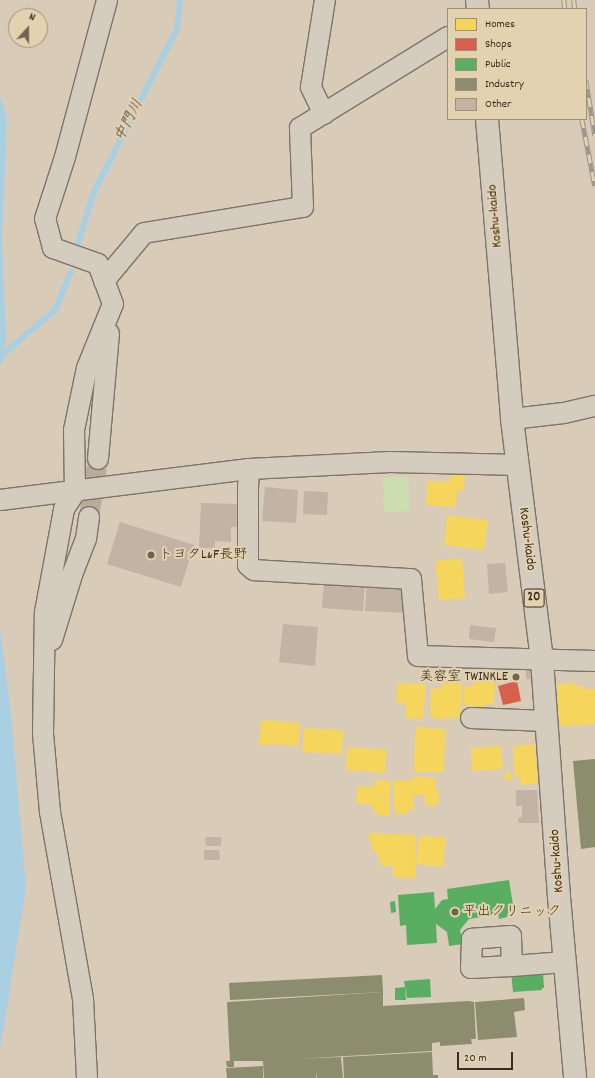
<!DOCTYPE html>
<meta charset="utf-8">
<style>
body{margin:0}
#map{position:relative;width:595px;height:1078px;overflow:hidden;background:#d8cbb8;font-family:Dekko,"Klee One",sans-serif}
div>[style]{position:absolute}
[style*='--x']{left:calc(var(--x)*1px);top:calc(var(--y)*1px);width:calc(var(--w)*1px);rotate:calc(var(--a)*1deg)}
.green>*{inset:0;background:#ccddaf}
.water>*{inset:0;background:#a8cfe2}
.homes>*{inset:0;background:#f6d55c}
.shops>*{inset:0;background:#d6604d}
.public>*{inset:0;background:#5aae61}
.industry>*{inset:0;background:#8c8c6e}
.stream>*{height:5.5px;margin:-2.75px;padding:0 2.75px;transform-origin:2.75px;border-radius:2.75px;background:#a8cfe2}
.building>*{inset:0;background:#c2b3a5}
.minor-tunnel>*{height:20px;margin-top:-10px;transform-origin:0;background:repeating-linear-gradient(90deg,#b9ab99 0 20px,transparent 0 30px)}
.roads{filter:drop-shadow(1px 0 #7d7468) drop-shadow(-1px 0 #7d7468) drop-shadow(0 1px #7d7468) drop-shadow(0 -1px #7d7468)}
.minor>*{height:20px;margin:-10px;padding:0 10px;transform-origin:10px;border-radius:10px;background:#d3ccbf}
.highway>*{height:22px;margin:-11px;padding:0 11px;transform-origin:11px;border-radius:11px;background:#d3ccbf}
.rail>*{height:4.5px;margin-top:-2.25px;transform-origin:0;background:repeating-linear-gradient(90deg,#e3d2af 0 9px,#9c958b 0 18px);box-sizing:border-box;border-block:1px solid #9c958b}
.dots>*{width:11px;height:11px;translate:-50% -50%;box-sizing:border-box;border:2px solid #e3d2af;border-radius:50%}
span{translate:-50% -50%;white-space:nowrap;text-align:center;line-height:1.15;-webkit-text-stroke:4px #e3d2af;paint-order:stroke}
.shield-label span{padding:1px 3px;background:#e3d2af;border:1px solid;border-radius:3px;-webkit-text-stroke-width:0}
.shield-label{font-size:13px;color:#3b2a1e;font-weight:700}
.street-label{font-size:14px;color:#3b2a1e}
.poi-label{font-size:14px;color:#3b2a1e}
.left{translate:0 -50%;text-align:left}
.right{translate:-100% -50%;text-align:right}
.water-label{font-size:15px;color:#48433e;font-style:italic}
.legend{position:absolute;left:447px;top:8px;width:140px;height:112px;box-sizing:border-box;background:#e3d2af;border:1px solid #a08f75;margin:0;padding:5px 7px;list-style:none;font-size:12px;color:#3b2a1e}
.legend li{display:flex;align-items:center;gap:8px;height:20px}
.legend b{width:20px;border:1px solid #a08f75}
.north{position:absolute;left:8px;top:8px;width:40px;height:40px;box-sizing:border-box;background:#e3d2af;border:1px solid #a08f75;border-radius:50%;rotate:21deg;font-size:11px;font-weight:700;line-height:16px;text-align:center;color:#3b2a1e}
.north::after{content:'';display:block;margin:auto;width:14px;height:18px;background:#726254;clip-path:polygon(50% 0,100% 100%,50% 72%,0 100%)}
.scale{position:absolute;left:457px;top:1052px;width:56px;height:18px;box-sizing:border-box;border:2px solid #3b2a1e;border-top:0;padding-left:5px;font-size:12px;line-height:14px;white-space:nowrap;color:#3b2a1e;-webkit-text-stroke:3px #e3d2af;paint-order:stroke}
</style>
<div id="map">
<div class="green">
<div style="clip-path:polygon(383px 477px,408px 477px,410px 511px,384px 512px)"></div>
</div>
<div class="water">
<div style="clip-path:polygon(0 96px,7px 118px,2px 240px,6px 336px,0 368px)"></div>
<div style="clip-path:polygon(0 627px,11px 714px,26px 888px,0 1050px)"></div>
</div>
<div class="homes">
<div style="clip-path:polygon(451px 474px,465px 474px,464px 491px,457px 491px,456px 507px,426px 505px,427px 481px,450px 482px)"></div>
<div style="clip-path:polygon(447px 515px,488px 520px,484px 550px,444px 545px)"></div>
<div style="clip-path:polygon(462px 558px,465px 598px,439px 600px,435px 561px)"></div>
<div style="clip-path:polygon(473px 679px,495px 679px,494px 704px,485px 704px,485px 707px,466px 706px,466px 704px,464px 704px,464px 686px,473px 686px)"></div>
<div style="clip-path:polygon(451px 680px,462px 685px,460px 718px,433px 719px,433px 716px,430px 716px,431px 688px,442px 689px,442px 683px,446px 684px)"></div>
<div style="clip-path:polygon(397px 683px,426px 684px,423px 719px,406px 718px,406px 703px,396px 703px)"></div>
<div style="clip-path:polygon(576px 683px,576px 686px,584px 686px,584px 689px,595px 689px,595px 724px,562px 726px,559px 725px,557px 684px)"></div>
<div style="clip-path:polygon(261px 720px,301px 723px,298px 746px,268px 744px,268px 745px,259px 745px)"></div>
<div style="clip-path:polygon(415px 727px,445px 729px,444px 772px,414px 772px)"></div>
<div style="clip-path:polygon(304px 728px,343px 730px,342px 754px,302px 752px)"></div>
<div style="clip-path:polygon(535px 744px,538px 783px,521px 785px,520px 777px,515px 778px,513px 746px)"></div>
<div style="clip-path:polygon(501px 746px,503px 769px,472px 771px,471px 748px)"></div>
<div style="clip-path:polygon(347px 747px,387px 750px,385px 773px,346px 770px)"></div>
<div style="clip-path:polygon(511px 772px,511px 780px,505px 780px,504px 773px)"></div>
<div style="clip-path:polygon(417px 776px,436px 778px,436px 790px,439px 790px,438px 806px,425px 805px,425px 796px,414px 795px,413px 810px,407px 810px,407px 814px,395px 814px,395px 809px,393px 809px,394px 781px,412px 780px,413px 777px)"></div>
<div style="clip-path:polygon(375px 780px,391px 781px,389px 816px,378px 815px,378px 813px,373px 812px,374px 805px,356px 803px,357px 786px,374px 787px)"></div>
<div style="clip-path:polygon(368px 833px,415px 835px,415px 878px,393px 877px,393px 866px,381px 866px,377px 852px,373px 851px)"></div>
<div style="clip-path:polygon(419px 836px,445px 837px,444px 867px,416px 864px)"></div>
</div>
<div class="shops">
<div style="clip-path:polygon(517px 681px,521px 701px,503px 705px,498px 686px)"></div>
</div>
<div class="public">
<div style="clip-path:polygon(509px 880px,514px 911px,508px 912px,507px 917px,499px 919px,498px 914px,469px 919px,460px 930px,453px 931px,460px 930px,463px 944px,449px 946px,447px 932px,436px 924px,437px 943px,407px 945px,406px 925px,400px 926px,398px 895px,434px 892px,435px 909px,442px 900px,448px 899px,447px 889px)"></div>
<div style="clip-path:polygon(395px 901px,396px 912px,391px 913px,390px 902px)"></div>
<div style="clip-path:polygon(511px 972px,543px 972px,544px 988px,542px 988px,542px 990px,513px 992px)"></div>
<div style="clip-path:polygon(430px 979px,431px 997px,407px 998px,404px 981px)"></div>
<div style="clip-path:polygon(405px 987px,406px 1000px,395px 1000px,395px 988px)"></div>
</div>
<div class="industry">
<div style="clip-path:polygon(595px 759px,595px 847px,581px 849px,573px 761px)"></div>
<div style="clip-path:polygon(382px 975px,383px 992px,230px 1000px,229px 983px)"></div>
<div style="clip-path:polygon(383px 992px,383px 1006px,468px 1001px,474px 1002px,476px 1039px,471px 1039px,472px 1044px,440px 1046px,440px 1042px,432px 1043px,432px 1051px,295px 1059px,341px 1057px,343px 1078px,317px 1078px,316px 1072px,316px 1078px,264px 1078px,263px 1061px,230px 1061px,227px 1002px)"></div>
<div style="clip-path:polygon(524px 998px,525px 1010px,514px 1012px,517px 1037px,478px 1040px,475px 1002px)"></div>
<div style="clip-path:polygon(432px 1052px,433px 1075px,438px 1075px,438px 1078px,344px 1078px,343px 1057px)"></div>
<div style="clip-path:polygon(226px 1061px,234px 1061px,234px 1067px,227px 1067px)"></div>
<div style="clip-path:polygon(263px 1066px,263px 1078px,227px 1078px,226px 1068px)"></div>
</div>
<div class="stream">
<div style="--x:78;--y:243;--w:53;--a:-72.6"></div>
<div style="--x:94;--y:192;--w:183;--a:-63"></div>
<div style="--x:177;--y:29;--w:29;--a:-84"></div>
<div style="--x:0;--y:360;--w:7;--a:-63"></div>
<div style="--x:3;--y:354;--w:68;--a:-40.2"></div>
<div style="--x:55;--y:310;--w:41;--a:-67.2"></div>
</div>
<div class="building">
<div style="clip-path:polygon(265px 487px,298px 490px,296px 523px,262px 521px)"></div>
<div style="clip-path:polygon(304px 491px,328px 492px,327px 515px,303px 514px)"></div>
<div style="clip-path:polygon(201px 503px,243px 504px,242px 527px,231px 527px,231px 542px,215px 541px,215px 548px,199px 548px)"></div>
<div style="clip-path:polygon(120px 522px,194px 545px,181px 587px,107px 564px)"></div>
<div style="clip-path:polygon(505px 563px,508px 592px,489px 594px,487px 564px)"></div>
<div style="clip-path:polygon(324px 581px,365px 583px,363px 611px,322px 608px)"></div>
<div style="clip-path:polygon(367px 583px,408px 586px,406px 613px,365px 611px)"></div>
<div style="clip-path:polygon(283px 624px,318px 627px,315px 666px,279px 662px)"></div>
<div style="clip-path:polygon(470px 625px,496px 628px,494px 642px,469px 639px)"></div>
<div style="clip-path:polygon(526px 668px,533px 668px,533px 679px,526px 679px)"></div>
<div style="clip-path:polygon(516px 790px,537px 790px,539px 823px,518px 823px,518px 818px,522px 817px,522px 806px,516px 806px)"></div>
<div style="clip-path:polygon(205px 837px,221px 837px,221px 846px,206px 846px)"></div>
<div style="clip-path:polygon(204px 850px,219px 850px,220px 860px,204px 860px)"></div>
</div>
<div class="minor-tunnel">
<div style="--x:89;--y:517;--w:59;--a:-81.2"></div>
</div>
<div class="roads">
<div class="minor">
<div style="--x:324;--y:114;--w:30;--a:-116"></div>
<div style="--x:311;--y:87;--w:88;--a:-80.9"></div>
<div style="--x:104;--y:281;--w:62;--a:-50.2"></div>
<div style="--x:144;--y:233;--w:161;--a:-9.3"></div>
<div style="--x:303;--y:207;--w:79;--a:-92.2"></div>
<div style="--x:300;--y:128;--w:174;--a:-31.6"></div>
<div style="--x:512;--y:419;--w:52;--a:-6.6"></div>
<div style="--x:564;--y:413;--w:32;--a:-13"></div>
<div style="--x:98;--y:459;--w:126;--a:-85"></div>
<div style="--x:249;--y:469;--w:18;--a:93"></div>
<div style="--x:248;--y:487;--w:78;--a:90"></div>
<div style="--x:248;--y:565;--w:8;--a:40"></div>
<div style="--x:254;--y:570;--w:157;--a:3.3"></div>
<div style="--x:411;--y:579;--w:77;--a:84.8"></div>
<div style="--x:418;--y:656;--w:177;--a:1.6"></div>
<div style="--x:0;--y:500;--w:251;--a:-7.1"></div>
<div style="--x:249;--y:469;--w:141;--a:-2.8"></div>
<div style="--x:390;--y:462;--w:128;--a:1.3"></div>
<div style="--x:52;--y:640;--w:68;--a:-72.9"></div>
<div style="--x:72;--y:575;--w:39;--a:-69"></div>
<div style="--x:86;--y:539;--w:22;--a:-82"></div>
<div style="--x:471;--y:718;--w:75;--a:2.3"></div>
<div style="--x:512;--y:966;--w:30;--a:-92"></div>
<div style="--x:511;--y:936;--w:39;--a:176"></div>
<div style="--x:472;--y:939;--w:29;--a:92"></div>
<div style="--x:471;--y:968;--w:41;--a:-2.8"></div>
<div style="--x:512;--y:966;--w:53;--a:-4.3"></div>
<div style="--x:87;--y:1078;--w:79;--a:-92.9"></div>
<div style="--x:83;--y:999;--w:190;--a:-100"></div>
<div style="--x:50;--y:812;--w:79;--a:-95.1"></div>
<div style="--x:43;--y:733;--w:121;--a:-89.1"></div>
<div style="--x:45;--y:612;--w:105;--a:-79.5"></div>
<div style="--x:64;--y:509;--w:20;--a:-57"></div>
<div style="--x:75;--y:492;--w:62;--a:-90.9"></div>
<div style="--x:74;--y:430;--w:63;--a:-78.2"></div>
<div style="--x:87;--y:368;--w:69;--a:-67.9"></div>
<div style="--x:113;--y:304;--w:43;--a:-110.6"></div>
<div style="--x:98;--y:264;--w:48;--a:-160.4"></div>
<div style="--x:53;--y:248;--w:30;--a:-105"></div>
<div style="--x:45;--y:219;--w:65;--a:-72.1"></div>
<div style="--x:65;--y:157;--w:163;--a:-75"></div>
</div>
<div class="highway">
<div style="--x:477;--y:0;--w:9;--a:84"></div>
<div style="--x:487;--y:119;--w:301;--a:85.2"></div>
<div style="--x:512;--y:419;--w:243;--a:82.9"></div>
<div style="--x:542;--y:660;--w:238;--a:85.9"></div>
<div style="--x:559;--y:897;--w:182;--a:84.9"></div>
</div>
</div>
<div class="rail">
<div style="--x:564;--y:0;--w:9;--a:84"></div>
<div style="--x:574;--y:0;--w:9;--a:84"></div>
<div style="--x:586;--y:80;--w:56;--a:80.7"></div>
<div style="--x:582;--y:119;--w:68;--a:79"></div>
</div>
<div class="dots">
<div style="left:151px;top:555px;background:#726254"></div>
<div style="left:516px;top:677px;background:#726254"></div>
<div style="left:455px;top:912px;background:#726254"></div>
</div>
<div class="shield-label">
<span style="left:534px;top:598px">20</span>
</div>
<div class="street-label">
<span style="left:495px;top:216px;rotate:-95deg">Koshu-kaido</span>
<span style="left:527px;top:539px;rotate:83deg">Koshu-kaido</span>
<span style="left:557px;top:861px;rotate:-94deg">Koshu-kaido</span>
</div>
<div class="poi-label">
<span class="left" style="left:159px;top:555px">トヨタL&amp;F長野</span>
<span class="right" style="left:508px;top:677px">美容室 TWINKLE</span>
<span class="left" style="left:463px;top:912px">平出クリニック</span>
</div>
<div class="water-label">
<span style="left:130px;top:121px;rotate:-63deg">中門川</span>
</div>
<ul class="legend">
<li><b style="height:11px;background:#f6d55c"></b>Homes</li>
<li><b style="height:11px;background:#d6604d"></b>Shops</li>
<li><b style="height:11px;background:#5aae61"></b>Public</li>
<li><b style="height:11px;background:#8c8c6e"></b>Industry</li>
<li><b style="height:11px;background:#c2b3a5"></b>Other</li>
</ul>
<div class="north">N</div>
<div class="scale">20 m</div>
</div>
